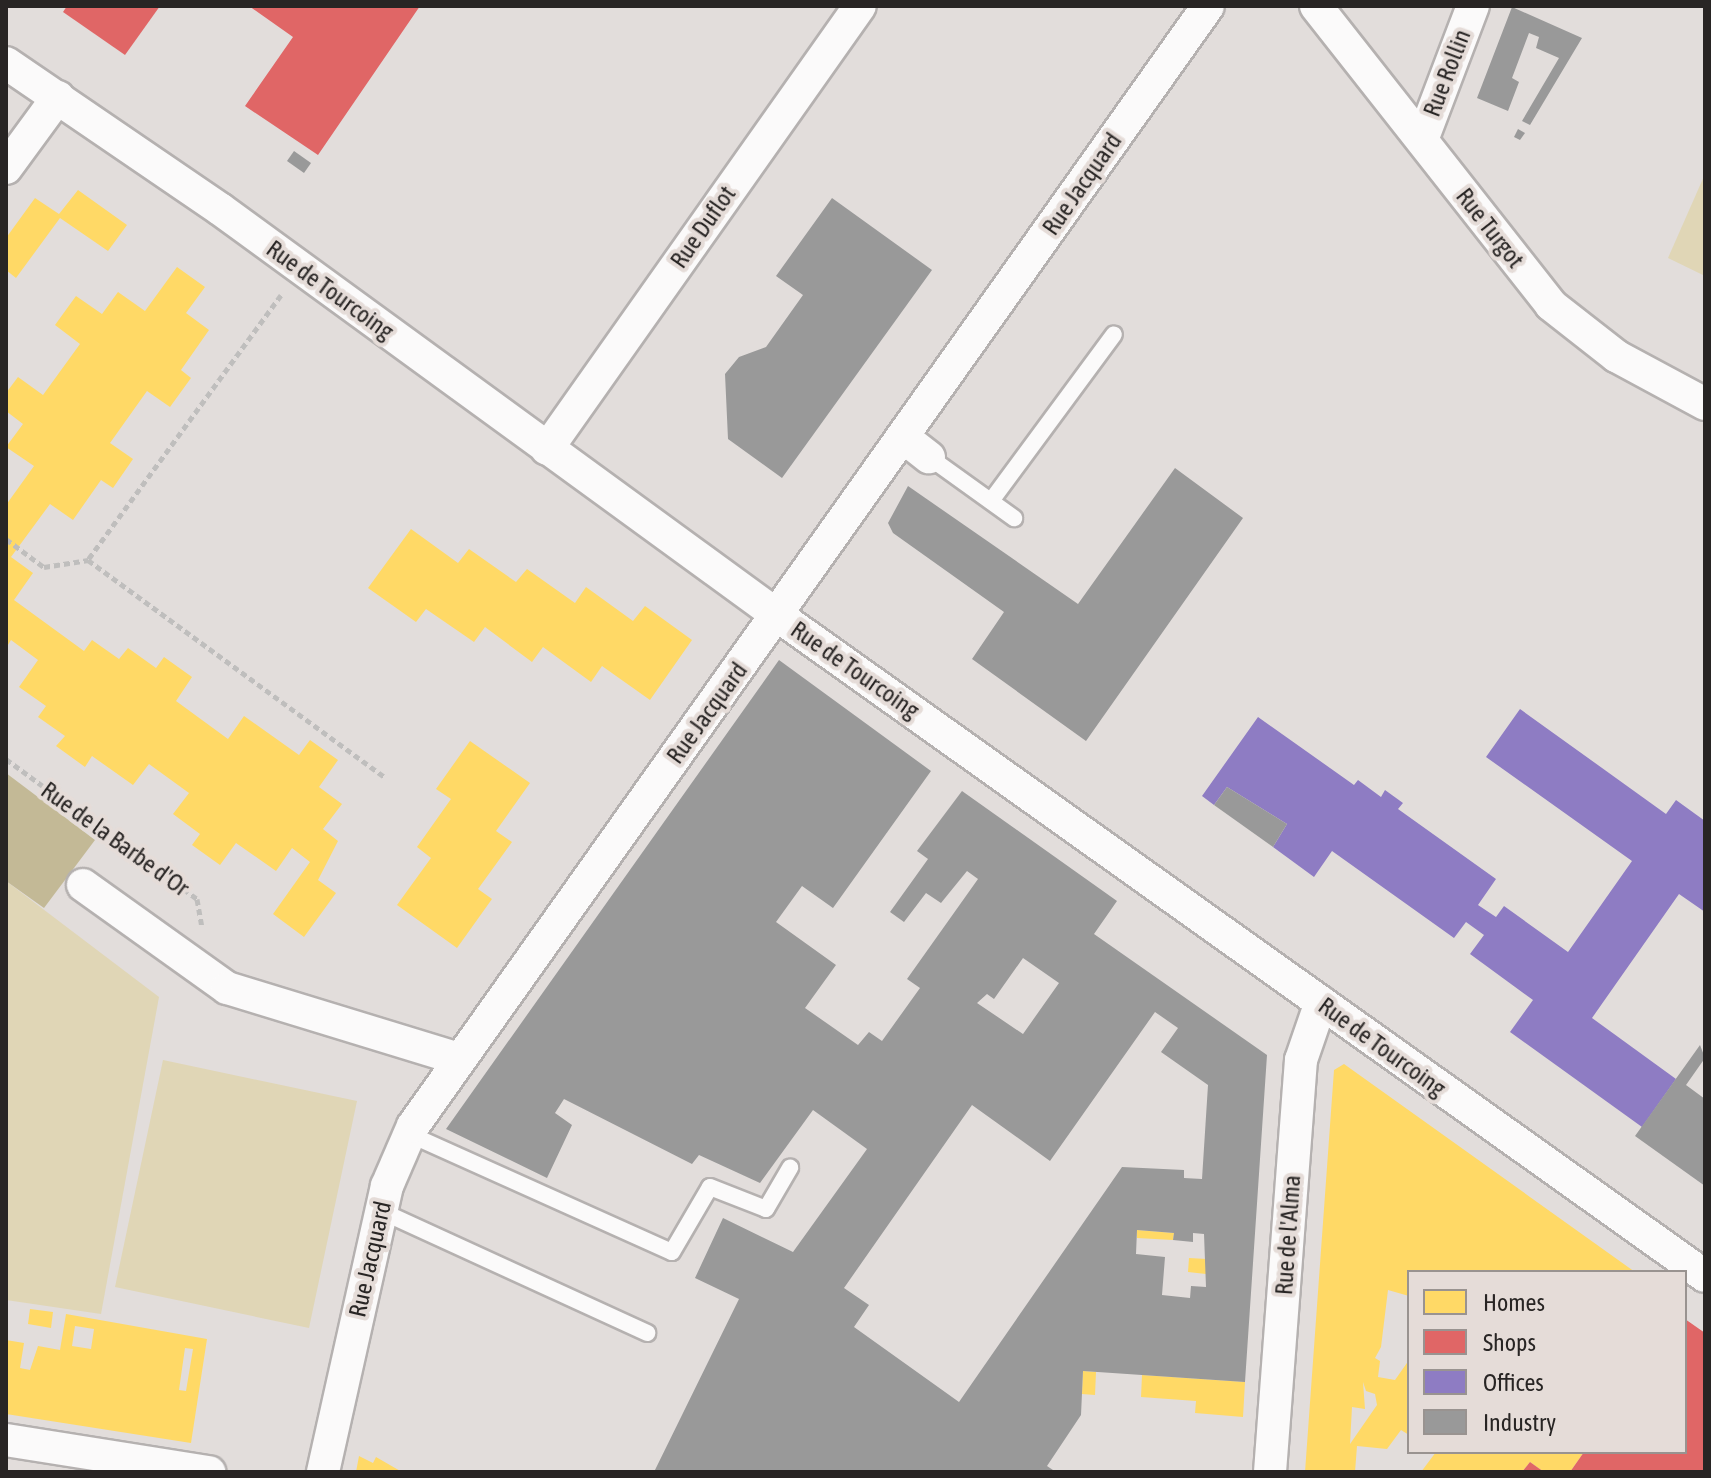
<!DOCTYPE html>
<style>
body{margin:0}
#map{position:relative;width:1711px;height:1478px;overflow:hidden;background:#e2dddb;font-family:"Asap Condensed",sans-serif}
div>[style]{position:absolute}
[style*='--x']{left:calc(var(--x)*1px);top:calc(var(--y)*1px);width:calc(var(--w)*1px);rotate:calc(var(--a)*1deg)}
.green>*{inset:0;background:#e0d6b6}
.forest>*{inset:0;background:#c3b996}
.homes>*{inset:0;background:#ffd966}
.shops>*{inset:0;background:#e06666}
.offices>*{inset:0;background:#8e7cc3}
.industry>*{inset:0;background:#999}
.path>*{height:5px;margin-top:-2.5px;transform-origin:0;background:repeating-linear-gradient(90deg,#bfbebd 0 6px,transparent 0 10px)}
.roads{filter:drop-shadow(2px 0 #b5b1b0) drop-shadow(-2px 0 #b5b1b0) drop-shadow(0 2px #b5b1b0) drop-shadow(0 -2px #b5b1b0)}
.lane>*{height:16px;margin:-8px;padding:0 8px;transform-origin:8px;border-radius:8px;background:#fbfafa}
.street>*{height:32px;margin:-16px;padding:0 16px;transform-origin:16px;border-radius:16px;background:#fbfafa}
span{translate:-50% -50%;white-space:nowrap;text-align:center;line-height:1.15;-webkit-text-stroke:8px #e5dcd8;paint-order:stroke}
.street-label{font-size:24px;color:#282524}
.frame{position:absolute;inset:0;border:8px solid #282524;pointer-events:none}
.legend{position:absolute;left:1407px;top:1270px;width:280px;height:184px;box-sizing:border-box;background:#e5dcd8;border:2px solid #999390;margin:0;padding:10px 14px;list-style:none;font-size:24px;color:#282524}
.legend li{display:flex;align-items:center;gap:16px;height:40px}
.legend b{width:40px;border:2px solid #999390}
</style>
<div id="map">
<div class="green">
<div style="clip-path:polygon(1705px 174px,1705px 276px,1668px 258px)"></div>
<div style="clip-path:polygon(6px 881px,159px 997px,101px 1314px,6px 1300px)"></div>
<div style="clip-path:polygon(163px 1060px,357px 1101px,309px 1328px,115px 1287px)"></div>
</div>
<div class="forest">
<div style="clip-path:polygon(6px 773px,95px 840px,44px 908px,6px 881px)"></div>
</div>
<div class="homes">
<div style="clip-path:polygon(78px 190px,127px 225px,108px 251px,60px 218px,16px 278px,6px 270px,6px 238px,35px 198px,59px 214px)"></div>
<div style="clip-path:polygon(177px 267px,205px 287px,186px 313px,209px 330px,181px 370px,191px 378px,170px 407px,147px 391px,110px 443px,133px 459px,113px 488px,101px 480px,73px 520px,50px 504px,11px 557px,33px 573px,14px 600px,84px 651px,92px 640px,119px 659px,128px 648px,156px 668px,164px 657px,192px 677px,176px 701px,228px 739px,244px 716px,299px 755px,310px 740px,338px 760px,319px 787px,342px 804px,323px 829px,338px 841px,318px 880px,336px 893px,304px 937px,273px 914px,310px 862px,292px 848px,276px 871px,236px 843px,220px 865px,192px 845px,200px 834px,173px 814px,189px 793px,149px 764px,133px 785px,92px 756px,85px 767px,56px 746px,65px 736px,38px 717px,46px 706px,19px 687px,38px 660px,11px 640px,6px 648px,6px 505px,34px 466px,6px 447px,23px 424px,6px 411px,6px 393px,18px 377px,43px 395px,80px 344px,55px 325px,76px 296px,102px 314px,118px 292px,145px 311px)"></div>
<div style="clip-path:polygon(411px 529px,458px 563px,469px 549px,516px 582px,527px 569px,575px 603px,586px 587px,633px 621px,645px 606px,692px 640px,650px 700px,602px 666px,591px 682px,543px 647px,532px 662px,485px 627px,474px 642px,426px 609px,416px 622px,368px 588px)"></div>
<div style="clip-path:polygon(470px 741px,530px 783px,496px 831px,512px 842px,478px 889px,492px 899px,457px 948px,397px 905px,431px 858px,417px 847px,451px 799px,436px 789px)"></div>
<div style="clip-path:polygon(evenodd,1344px 1064px,1635px 1272px,1409px 1272px,1409px 1296px,1388px 1290px,1381px 1347px,1375px 1358px,1380px 1361px,1378px 1377px,1395px 1380px,1409px 1360px,1409px 1435px,1401px 1430px,1387px 1449px,1357px 1446px,1355px 1472px,1305px 1472px,1334px 1070px,1344px 1064px,1363px 1382px,1366px 1391px,1375px 1394px,1377px 1405px,1350px 1444px,1352px 1407px,1365px 1409px,1363px 1382px)"></div>
<div style="clip-path:polygon(1137px 1230px,1174px 1233px,1173px 1240px,1137px 1238px)"></div>
<div style="clip-path:polygon(1189px 1258px,1207px 1259px,1206px 1274px,1188px 1272px)"></div>
<div style="clip-path:polygon(30px 1309px,53px 1312px,51px 1328px,28px 1324px)"></div>
<div style="clip-path:polygon(evenodd,66px 1314px,207px 1339px,191px 1443px,6px 1414px,6px 1340px,24px 1343px,20px 1368px,30px 1370px,38px 1346px,60px 1350px,66px 1314px,75px 1326px,94px 1329px,91px 1349px,72px 1346px,75px 1326px,66px 1314px,185px 1348px,193px 1349px,186px 1391px,179px 1390px,185px 1348px)"></div>
<div style="clip-path:polygon(1083px 1371px,1096px 1372px,1095px 1395px,1082px 1394px)"></div>
<div style="clip-path:polygon(1142px 1375px,1245px 1382px,1243px 1417px,1195px 1413px,1196px 1401px,1141px 1397px)"></div>
<div style="clip-path:polygon(1436px 1452px,1584px 1452px,1570px 1472px,1544px 1472px,1530px 1462px,1522px 1472px,1421px 1472px)"></div>
<div style="clip-path:polygon(359px 1456px,373px 1463px,376px 1457px,402px 1472px,356px 1472px)"></div>
</div>
<div class="shops">
<div style="clip-path:polygon(67px 6px,160px 6px,125px 55px,63px 12px)"></div>
<div style="clip-path:polygon(249px 6px,420px 6px,318px 155px,245px 106px,293px 37px)"></div>
<div style="clip-path:polygon(1685px 1319px,1705px 1333px,1705px 1472px,1570px 1472px,1584px 1452px,1685px 1452px)"></div>
<div style="clip-path:polygon(1530px 1462px,1544px 1472px,1522px 1472px)"></div>
</div>
<div class="offices">
<div style="clip-path:polygon(1520px 709px,1666px 814px,1676px 800px,1705px 821px,1705px 912px,1679px 894px,1592px 1018px,1676px 1079px,1642px 1127px,1510px 1032px,1533px 1000px,1470px 954px,1484px 935px,1466px 922px,1454px 938px,1332px 851px,1314px 877px,1273px 847px,1287px 824px,1227px 787px,1214px 805px,1202px 796px,1258px 717px,1354px 785px,1358px 780px,1381px 797px,1385px 790px,1403px 803px,1398px 809px,1496px 879px,1478px 905px,1496px 917px,1504px 906px,1568px 952px,1632px 861px,1486px 757px)"></div>
</div>
<div class="industry">
<div style="clip-path:polygon(1512px 7px,1582px 38px,1530px 125px,1522px 121px,1559px 58px,1536px 48px,1539px 37px,1529px 33px,1512px 78px,1519px 82px,1508px 111px,1477px 98px)"></div>
<div style="clip-path:polygon(1518px 129px,1525px 133px,1520px 140px,1514px 137px)"></div>
<div style="clip-path:polygon(294px 151px,311px 163px,304px 173px,287px 161px)"></div>
<div style="clip-path:polygon(832px 198px,932px 270px,782px 478px,728px 439px,725px 374px,739px 357px,766px 347px,803px 295px,776px 276px)"></div>
<div style="clip-path:polygon(1175px 468px,1243px 518px,1086px 741px,972px 659px,1004px 612px,893px 533px,888px 523px,908px 486px,1078px 604px)"></div>
<div style="clip-path:polygon(evenodd,779px 660px,931px 771px,833px 908px,802px 886px,776px 922px,836px 965px,805px 1008px,858px 1045px,869px 1032px,882px 1041px,920px 988px,907px 979px,978px 879px,967px 871px,941px 903px,926px 893px,904px 922px,890px 912px,928px 859px,917px 851px,962px 791px,1117px 901px,1094px 934px,1267px 1055px,1245px 1382px,1083px 1371px,1081px 1415px,1047px 1466px,1056px 1472px,654px 1472px,739px 1299px,695px 1278px,723px 1218px,793px 1252px,867px 1149px,813px 1110px,760px 1183px,699px 1155px,692px 1164px,564px 1099px,555px 1113px,572px 1125px,547px 1178px,446px 1129px,779px 660px,1023px 958px,1059px 983px,1023px 1034px,977px 1003px,987px 994px,994px 999px,1023px 958px,779px 660px,1155px 1012px,1178px 1028px,1161px 1052px,1208px 1085px,1202px 1179px,1184px 1178px,1184px 1170px,1122px 1167px,959px 1402px,854px 1327px,869px 1305px,844px 1288px,972px 1105px,1050px 1161px,1155px 1012px,779px 660px,1137px 1230px,1174px 1233px,1173px 1240px,1193px 1242px,1193px 1233px,1204px 1234px,1206px 1287px,1191px 1286px,1190px 1298px,1162px 1295px,1165px 1257px,1136px 1254px,1137px 1230px)"></div>
<div style="clip-path:polygon(1227px 787px,1287px 824px,1273px 847px,1214px 805px)"></div>
<div style="clip-path:polygon(1700px 1045px,1705px 1058px,1686px 1085px,1705px 1099px,1705px 1186px,1635px 1136px)"></div>
</div>
<div class="path">
<div style="--x:281;--y:295;--w:328;--a:126.1"></div>
<div style="--x:88;--y:560;--w:368;--a:36.2"></div>
<div style="--x:6;--y:539;--w:47;--a:36.4"></div>
<div style="--x:44;--y:567;--w:45;--a:-9"></div>
<div style="--x:6;--y:759;--w:237;--a:36.2"></div>
<div style="--x:197;--y:899;--w:28;--a:80"></div>
</div>
<div class="roads">
<div class="lane">
<div style="--x:929;--y:457;--w:105;--a:35.7"></div>
<div style="--x:991;--y:501;--w:207;--a:-53.6"></div>
<div style="--x:409;--y:1134;--w:288;--a:24.2"></div>
<div style="--x:672;--y:1252;--w:75;--a:-59.7"></div>
<div style="--x:710;--y:1187;--w:60;--a:21.4"></div>
<div style="--x:766;--y:1209;--w:48;--a:-59.7"></div>
<div style="--x:381;--y:1211;--w:293;--a:24.6"></div>
</div>
<div class="street">
<div style="--x:1316;--y:6;--w:380;--a:51.8"></div>
<div style="--x:1551;--y:305;--w:83;--a:38.1"></div>
<div style="--x:1616;--y:356;--w:101;--a:28.3"></div>
<div style="--x:6;--y:63;--w:259;--a:34.3"></div>
<div style="--x:220;--y:209;--w:689;--a:36.09"></div>
<div style="--x:777;--y:615;--w:1139;--a:35.46"></div>
<div style="--x:1422;--y:140;--w:143;--a:-69.2"></div>
<div style="--x:6;--y:168;--w:88;--a:-53.8"></div>
<div style="--x:903;--y:437;--w:33;--a:38"></div>
<div style="--x:547;--y:449;--w:542;--a:-54.76"></div>
<div style="--x:83;--y:885;--w:177;--a:35.6"></div>
<div style="--x:227;--y:988;--w:243;--a:17"></div>
<div style="--x:6;--y:1440;--w:206;--a:9"></div>
<div style="--x:323;--y:1472;--w:293;--a:-77.4"></div>
<div style="--x:387;--y:1186;--w:65;--a:-66.6"></div>
<div style="--x:413;--y:1126;--w:1373;--a:-54.63"></div>
<div style="--x:1270;--y:1472;--w:413;--a:-85.7"></div>
<div style="--x:1301;--y:1060;--w:61;--a:-71"></div>
</div>
</div>
<div class="street-label">
<span style="left:1447px;top:73px;rotate:-69deg">Rue Rollin</span>
<span style="left:1082px;top:184px;rotate:-55deg">Rue Jacquard</span>
<span style="left:703px;top:227px;rotate:-55deg">Rue Duflot</span>
<span style="left:1490px;top:228px;rotate:52deg">Rue Turgot</span>
<span style="left:330px;top:290px;rotate:36deg">Rue de Tourcoing</span>
<span style="left:855px;top:670px;rotate:35deg">Rue de Tourcoing</span>
<span style="left:707px;top:713px;rotate:-54deg">Rue Jacquard</span>
<span style="left:115px;top:839px;rotate:36deg">Rue de la Barbe d'Or</span>
<span style="left:1382px;top:1047px;rotate:36deg">Rue de Tourcoing</span>
<span style="left:1288px;top:1235px;rotate:-86deg">Rue de l'Alma</span>
<span style="left:370px;top:1259px;rotate:-77deg">Rue Jacquard</span>
</div>
<div class="frame"></div>
<ul class="legend">
<li><b style="height:22px;background:#ffd966"></b>Homes</li>
<li><b style="height:22px;background:#e06666"></b>Shops</li>
<li><b style="height:22px;background:#8e7cc3"></b>Offices</li>
<li><b style="height:22px;background:#999"></b>Industry</li>
</ul>
</div>
